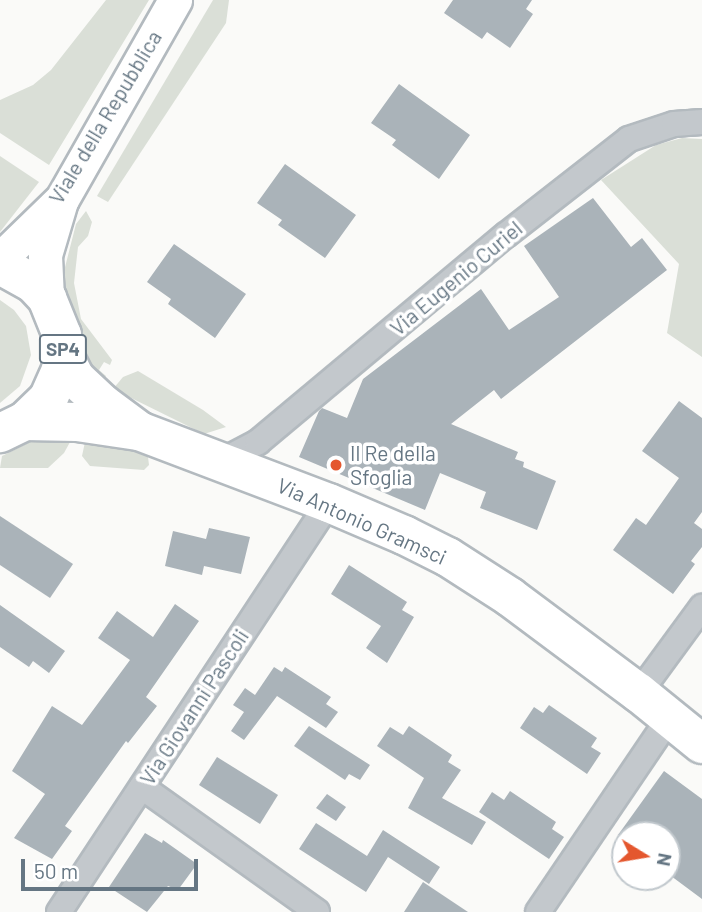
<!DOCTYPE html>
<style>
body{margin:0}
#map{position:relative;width:702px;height:912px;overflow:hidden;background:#fafaf8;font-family:Barlow,sans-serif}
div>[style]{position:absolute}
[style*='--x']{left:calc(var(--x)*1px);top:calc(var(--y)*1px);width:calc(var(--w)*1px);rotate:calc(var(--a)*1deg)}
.green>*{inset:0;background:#dadfd7}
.building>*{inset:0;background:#aab3b9}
.roads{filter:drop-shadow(2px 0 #b3babf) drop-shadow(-2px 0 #b3babf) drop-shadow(0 2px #b3babf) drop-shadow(0 -2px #b3babf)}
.street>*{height:24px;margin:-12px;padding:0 12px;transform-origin:12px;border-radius:12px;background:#c3c8cc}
.secondary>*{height:33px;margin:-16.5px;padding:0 16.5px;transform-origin:16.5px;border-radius:16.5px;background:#fff}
.primary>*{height:38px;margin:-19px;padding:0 19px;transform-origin:19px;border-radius:19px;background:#fff}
.dots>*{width:19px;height:19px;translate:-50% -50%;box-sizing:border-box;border:4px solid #fff;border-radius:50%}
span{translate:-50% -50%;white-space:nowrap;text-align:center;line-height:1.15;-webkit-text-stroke:7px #fff;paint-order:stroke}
.shield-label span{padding:2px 5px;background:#fff;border:2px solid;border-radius:5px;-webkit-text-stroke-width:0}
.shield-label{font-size:19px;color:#657683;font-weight:700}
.street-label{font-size:21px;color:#657683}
.poi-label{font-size:21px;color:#657683}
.left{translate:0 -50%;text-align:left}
.north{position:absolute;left:611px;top:821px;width:70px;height:70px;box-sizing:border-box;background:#fff;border:2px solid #c1c8cd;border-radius:50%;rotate:101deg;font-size:19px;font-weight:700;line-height:28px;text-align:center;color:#657683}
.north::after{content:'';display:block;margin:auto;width:24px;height:32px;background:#e4572e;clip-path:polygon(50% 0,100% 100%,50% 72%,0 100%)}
.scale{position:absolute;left:21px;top:859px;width:177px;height:32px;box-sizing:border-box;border:4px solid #657683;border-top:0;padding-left:9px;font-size:21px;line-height:24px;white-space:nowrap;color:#657683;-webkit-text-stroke:5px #fff;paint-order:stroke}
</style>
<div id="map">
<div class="green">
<div style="clip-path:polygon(106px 0,149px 0,49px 165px,0 133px,0 100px,33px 85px,51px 70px)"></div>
<div style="clip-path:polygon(213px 0,229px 0,226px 23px,108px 202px,97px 196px)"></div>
<div style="clip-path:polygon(682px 138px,702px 139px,702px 357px,667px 333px,679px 264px,601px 180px,656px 145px)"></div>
<div style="clip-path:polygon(0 156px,39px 182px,0 232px)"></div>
<div style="clip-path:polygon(86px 211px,92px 222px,88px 236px,78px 247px,74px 283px,81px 319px,112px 360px,110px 365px,104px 362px,99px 370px,106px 376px,103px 381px,81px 348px,74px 313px,63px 293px,62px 279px,76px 224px)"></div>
<div style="clip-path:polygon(0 300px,14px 310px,26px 326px,31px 355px,20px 386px,0 403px)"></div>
<div style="clip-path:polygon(138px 371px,203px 410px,226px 427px,204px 434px,113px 389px,123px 377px)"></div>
<div style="clip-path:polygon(75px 433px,64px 453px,48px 468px,0 468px,2px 456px,40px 437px)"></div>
<div style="clip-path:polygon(85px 442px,138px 450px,148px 457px,149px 465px,144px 470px,90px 466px,82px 456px)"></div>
</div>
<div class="building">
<div style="clip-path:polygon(453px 0,532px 0,526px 9px,533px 14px,510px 48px,487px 32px,482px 39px,444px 13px)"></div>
<div style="clip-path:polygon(399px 84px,470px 135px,439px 179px,392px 145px,396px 140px,371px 123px)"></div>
<div style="clip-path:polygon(285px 164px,356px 215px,325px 258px,278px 225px,282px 220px,257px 203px)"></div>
<div style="clip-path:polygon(593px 198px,631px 247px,642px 238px,667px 270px,501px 399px,494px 390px,451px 424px,518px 452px,515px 459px,524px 462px,523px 467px,556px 481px,537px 530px,480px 508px,486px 492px,440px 473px,425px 510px,299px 457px,319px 411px,322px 408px,347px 418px,363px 379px,481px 289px,509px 330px,559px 297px,524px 246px)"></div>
<div style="clip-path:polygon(174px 244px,246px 294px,215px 338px,168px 304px,171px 299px,147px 282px)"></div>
<div style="clip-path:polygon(679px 401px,702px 418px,702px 512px,694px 523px,702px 529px,702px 547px,691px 561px,695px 564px,673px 594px,613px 550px,636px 518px,646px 525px,679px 478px,642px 451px)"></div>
<div style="clip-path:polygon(0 516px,73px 564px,50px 598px,0 565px)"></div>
<div style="clip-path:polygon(209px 528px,250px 537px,241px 574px,204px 566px,202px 575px,165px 566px,173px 531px,206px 539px)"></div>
<div style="clip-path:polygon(349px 565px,407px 602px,402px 610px,414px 617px,387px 663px,366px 648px,381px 626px,331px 594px)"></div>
<div style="clip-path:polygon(175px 604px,199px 621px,146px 697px,157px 706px,128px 743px,126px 741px,65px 826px,72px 831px,52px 859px,14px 838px,45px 794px,12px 771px,52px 706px,82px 725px,130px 660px,98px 638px,117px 611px,153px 637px)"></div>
<div style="clip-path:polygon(0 605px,65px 651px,49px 673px,33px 661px,29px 667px,0 647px)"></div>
<div style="clip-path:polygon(274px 667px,282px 672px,285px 667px,331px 697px,326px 704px,338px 712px,326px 728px,277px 696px,244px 740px,231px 731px,244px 712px,233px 705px,245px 688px,255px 695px)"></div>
<div style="clip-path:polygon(549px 705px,597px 738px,591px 747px,601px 753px,587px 774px,520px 728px,534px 707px,543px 713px)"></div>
<div style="clip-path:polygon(309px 726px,370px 765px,360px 780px,349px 774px,345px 780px,294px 746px)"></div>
<div style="clip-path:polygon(409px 726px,452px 755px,448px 762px,461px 770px,442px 798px,486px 822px,472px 845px,408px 808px,424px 778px,377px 746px,390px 727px,403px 735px)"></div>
<div style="clip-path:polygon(217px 757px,278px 795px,260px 824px,199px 785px)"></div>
<div style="clip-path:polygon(664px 771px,702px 799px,702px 899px,667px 873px,667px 835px,618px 835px)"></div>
<div style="clip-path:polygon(510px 791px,556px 822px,552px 829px,564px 837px,549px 859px,479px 812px,492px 792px,504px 800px)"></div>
<div style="clip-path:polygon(327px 794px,346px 807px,336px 821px,316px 808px)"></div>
<div style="clip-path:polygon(316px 823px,367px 856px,383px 830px,440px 867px,429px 884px,388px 857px,366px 892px,299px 849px)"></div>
<div style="clip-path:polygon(145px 833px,162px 843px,163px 840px,197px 864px,178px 890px,168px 886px,147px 912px,109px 887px)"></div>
<div style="clip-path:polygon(423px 882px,468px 912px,404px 912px)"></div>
</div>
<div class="roads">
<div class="street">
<div style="--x:222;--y:461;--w:41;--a:-27.8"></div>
<div style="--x:258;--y:442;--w:323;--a:-39.9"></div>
<div style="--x:506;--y:235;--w:156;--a:-38"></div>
<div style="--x:629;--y:139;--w:47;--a:-18.4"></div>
<div style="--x:674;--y:124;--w:28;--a:-4"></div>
<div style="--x:639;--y:693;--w:107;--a:-53.8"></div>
<div style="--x:142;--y:787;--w:215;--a:35.5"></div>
<div style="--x:59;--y:912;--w:490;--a:-56.6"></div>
<div style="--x:538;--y:912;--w:235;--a:-55.9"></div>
</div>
<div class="secondary">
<div style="--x:0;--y:259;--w:86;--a:-44.1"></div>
<div style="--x:62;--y:199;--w:229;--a:-60.4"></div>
<div style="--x:47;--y:298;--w:43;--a:-92.7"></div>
<div style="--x:45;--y:255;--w:56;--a:-73.5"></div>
</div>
<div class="primary">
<div style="--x:0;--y:265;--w:38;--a:29"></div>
<div style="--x:33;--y:283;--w:21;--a:47"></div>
<div style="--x:47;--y:298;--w:40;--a:68"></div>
<div style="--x:62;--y:335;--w:19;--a:87"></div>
<div style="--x:63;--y:354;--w:16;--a:97"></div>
<div style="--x:61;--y:370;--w:32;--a:114"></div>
<div style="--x:48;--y:399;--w:32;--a:136"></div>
<div style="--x:25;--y:421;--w:28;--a:154"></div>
<div style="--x:63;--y:354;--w:27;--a:63"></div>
<div style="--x:75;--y:378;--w:38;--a:43"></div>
<div style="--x:103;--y:404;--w:44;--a:36.6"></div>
<div style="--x:25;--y:421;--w:52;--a:1.1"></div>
<div style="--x:77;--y:422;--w:63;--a:8.3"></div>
<div style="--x:139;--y:431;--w:203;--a:20.8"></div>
<div style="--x:329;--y:503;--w:82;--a:23.1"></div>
<div style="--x:404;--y:535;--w:49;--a:26.6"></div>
<div style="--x:448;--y:557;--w:74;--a:32.8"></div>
<div style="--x:510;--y:597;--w:161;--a:36.7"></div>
<div style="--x:639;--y:693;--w:81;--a:39"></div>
</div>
</div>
<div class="dots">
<div style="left:336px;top:465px;background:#e4572e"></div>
</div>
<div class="shield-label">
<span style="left:63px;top:349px">SP4</span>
</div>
<div class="street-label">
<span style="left:105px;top:117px;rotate:-59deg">Viale della Repubblica</span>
<span style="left:456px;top:278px;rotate:-40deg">Via Eugenio Curiel</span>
<span style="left:362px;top:521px;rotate:24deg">Via Antonio Gramsci</span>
<span style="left:194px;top:707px;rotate:-57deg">Via Giovanni Pascoli</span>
</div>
<div class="poi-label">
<span class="left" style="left:350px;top:465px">Il Re della<br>Sfoglia</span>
</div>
<div class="north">N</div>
<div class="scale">50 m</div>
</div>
